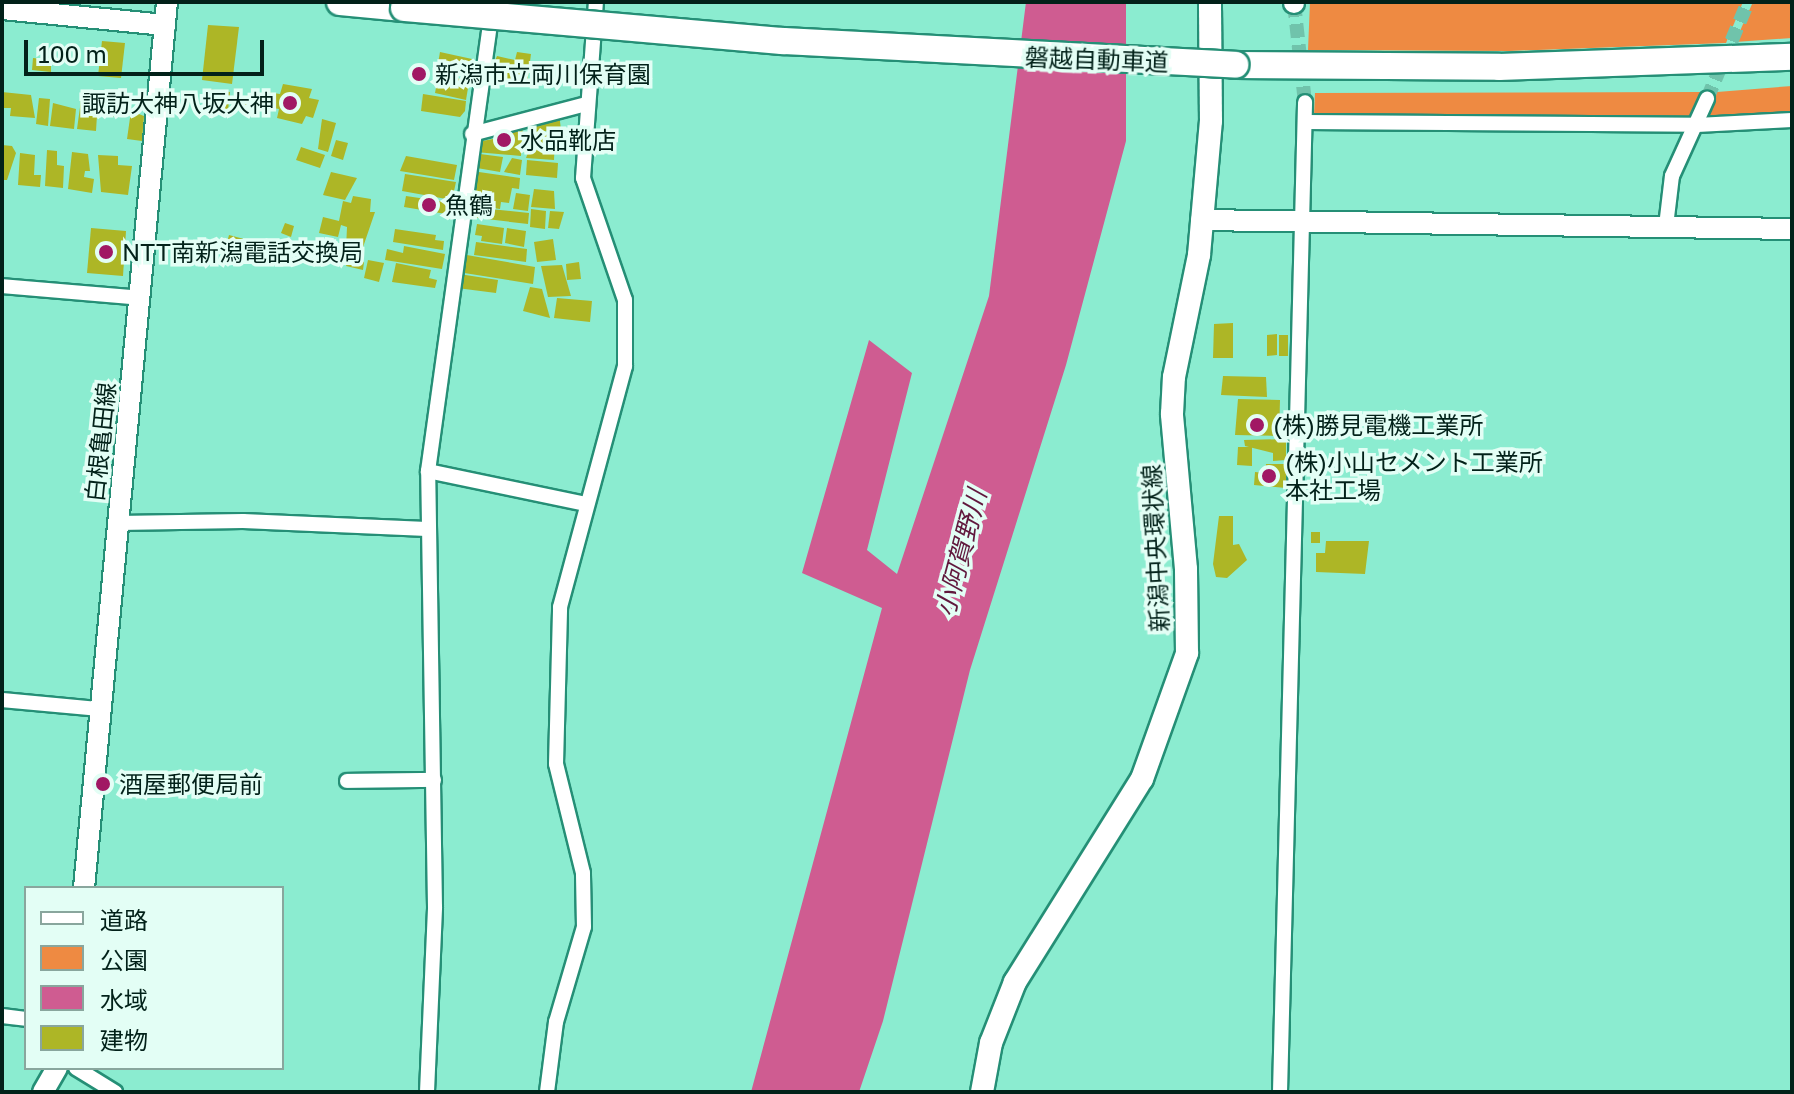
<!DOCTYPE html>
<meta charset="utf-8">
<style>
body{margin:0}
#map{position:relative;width:1794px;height:1094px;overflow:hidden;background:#8becd0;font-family:"Golos Text","Noto Sans JP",sans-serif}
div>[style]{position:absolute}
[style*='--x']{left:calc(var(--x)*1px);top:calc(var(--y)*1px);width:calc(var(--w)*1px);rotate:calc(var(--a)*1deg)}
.green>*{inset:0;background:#ee8a42}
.water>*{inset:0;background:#cf5c91}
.building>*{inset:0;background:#adb626}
.street-tunnel>*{height:14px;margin-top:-7px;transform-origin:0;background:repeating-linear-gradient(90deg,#70c3ab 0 14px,transparent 0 21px)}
.roads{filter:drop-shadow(2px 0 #258f76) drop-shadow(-2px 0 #258f76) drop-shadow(0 2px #258f76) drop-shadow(0 -2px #258f76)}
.street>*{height:14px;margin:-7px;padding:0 7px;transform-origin:7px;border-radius:7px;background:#fff}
.secondary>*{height:20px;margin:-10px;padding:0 10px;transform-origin:10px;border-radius:10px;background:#fff}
.primary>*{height:22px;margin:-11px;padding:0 11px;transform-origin:11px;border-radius:11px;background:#fff}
.highway>*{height:26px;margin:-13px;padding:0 13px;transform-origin:13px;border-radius:13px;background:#fff}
.bridges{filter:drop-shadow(2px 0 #258f76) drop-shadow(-2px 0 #258f76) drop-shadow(0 2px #258f76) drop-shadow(0 -2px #258f76)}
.highway-bridge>*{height:26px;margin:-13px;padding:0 13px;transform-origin:13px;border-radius:13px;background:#fff}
.dots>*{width:22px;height:22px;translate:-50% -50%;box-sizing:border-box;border:4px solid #e3fef5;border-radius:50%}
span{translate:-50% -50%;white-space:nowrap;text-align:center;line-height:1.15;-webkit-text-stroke:7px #e3fef5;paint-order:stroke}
.street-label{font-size:24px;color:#022119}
.poi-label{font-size:24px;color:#022119}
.left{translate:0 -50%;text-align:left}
.right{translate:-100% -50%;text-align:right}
.water-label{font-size:26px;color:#61183d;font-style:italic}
.frame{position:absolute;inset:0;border:4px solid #022119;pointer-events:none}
.legend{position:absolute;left:24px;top:886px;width:260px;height:184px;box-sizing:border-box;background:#e3fef5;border:2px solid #89a69d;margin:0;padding:10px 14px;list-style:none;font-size:24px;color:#022119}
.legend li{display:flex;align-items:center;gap:16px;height:40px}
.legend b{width:40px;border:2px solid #89a69d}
.scale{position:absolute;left:24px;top:40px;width:240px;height:36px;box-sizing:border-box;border:4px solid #022119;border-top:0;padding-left:10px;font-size:24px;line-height:28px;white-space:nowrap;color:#022119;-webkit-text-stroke:6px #e3fef5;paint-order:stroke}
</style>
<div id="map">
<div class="green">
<div style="clip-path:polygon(1310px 2px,1743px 2px,1726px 43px,1509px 51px,1308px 50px)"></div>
<div style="clip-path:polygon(1753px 2px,1792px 2px,1792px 38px,1735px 42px)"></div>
<div style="clip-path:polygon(1792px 86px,1792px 116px,1702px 121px,1717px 92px)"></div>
<div style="clip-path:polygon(1703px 92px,1691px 122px,1314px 116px,1315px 93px)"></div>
</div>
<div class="water">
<div style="clip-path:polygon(1026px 2px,1126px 2px,1126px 141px,1066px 365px,970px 670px,883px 1021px,859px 1092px,751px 1092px,882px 608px,802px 573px,869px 340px,912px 373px,867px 550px,897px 574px,989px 296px)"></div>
</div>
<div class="building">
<div style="clip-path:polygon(208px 25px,239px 27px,232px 84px,202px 80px)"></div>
<div style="clip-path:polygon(102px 41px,125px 43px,121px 78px,98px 76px)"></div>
<div style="clip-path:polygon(440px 52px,472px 59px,469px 75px,437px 69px)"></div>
<div style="clip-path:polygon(517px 52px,531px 54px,527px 84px,487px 79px,497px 56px,515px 60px)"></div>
<div style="clip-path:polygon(33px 58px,51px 60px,51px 72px,32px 70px)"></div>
<div style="clip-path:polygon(439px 72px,469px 82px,466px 100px,435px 93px)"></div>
<div style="clip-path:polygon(283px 84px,312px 89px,309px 98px,319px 100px,313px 118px,306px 116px,302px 124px,277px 118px,279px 109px,262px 106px,266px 92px,280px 94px)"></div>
<div style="clip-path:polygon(207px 89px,230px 92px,228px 111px,204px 108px)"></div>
<div style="clip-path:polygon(2px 92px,31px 95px,35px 118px,10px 116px,11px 108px,2px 108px)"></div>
<div style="clip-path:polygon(423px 94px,466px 101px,465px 111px,460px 117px,421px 111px)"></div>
<div style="clip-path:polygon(234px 95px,253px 99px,250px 112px,231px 108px)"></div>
<div style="clip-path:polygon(39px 98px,50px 99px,48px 126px,36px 124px)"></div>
<div style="clip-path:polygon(81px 100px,122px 104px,121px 117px,97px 115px,96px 131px,77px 129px)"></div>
<div style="clip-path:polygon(53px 103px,76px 109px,74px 129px,50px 126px)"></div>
<div style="clip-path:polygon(131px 111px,144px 116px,142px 141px,127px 139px)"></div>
<div style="clip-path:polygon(559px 113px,561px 130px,535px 132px,534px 119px)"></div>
<div style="clip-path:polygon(322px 119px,336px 123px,328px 152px,318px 149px)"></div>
<div style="clip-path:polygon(523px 124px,521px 156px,475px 152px,477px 142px,509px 136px,511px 129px)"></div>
<div style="clip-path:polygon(535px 134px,555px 135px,554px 160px,526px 158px)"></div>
<div style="clip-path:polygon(336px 140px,348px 143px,343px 160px,331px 156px)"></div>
<div style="clip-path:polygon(2px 145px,12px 146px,16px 153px,7px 180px,2px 180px)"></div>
<div style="clip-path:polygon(301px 147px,325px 155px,320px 168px,296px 160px)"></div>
<div style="clip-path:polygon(47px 150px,57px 151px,57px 165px,64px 166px,63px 188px,45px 186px)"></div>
<div style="clip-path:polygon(72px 152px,88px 154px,90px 171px,85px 171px,84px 177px,94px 179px,92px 193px,68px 189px)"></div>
<div style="clip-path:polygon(20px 153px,35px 155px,34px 175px,41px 175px,40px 187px,18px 185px)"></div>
<div style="clip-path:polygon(480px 154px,503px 157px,500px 172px,477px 168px)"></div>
<div style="clip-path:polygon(98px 155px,118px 156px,118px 165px,132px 166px,128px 195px,101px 192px)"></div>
<div style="clip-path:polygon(406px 156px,457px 165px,454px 180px,400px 171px)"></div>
<div style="clip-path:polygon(512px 158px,522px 160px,520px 175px,504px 172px)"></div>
<div style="clip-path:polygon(527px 160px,558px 163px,557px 178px,526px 175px)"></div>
<div style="clip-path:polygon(472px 171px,520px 178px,519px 189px,512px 188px,509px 203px,501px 202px,500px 209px,467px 204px)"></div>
<div style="clip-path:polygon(331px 172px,357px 178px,345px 200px,323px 195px)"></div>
<div style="clip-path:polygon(405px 174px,456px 182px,452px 200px,402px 191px)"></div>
<div style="clip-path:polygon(534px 189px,554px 191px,555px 209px,531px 207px)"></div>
<div style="clip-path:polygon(516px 193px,530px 195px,528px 211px,513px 209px)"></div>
<div style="clip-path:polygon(353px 196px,371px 199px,370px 212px,375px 212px,361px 253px,346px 249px,347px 227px,341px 225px,338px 237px,319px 233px,323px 217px,339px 221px,343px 201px,351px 203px)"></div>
<div style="clip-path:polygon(406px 196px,453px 203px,452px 215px,404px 207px)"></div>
<div style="clip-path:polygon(470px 207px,529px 213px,528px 224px,469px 217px)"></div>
<div style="clip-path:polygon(531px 209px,546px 211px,545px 229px,530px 227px)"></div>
<div style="clip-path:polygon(550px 211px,564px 212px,559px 229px,548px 228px)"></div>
<div style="clip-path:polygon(285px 223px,294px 226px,291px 237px,281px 233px)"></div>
<div style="clip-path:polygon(477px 224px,504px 228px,502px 244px,481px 241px,482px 236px,475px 235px)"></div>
<div style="clip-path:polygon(91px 228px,126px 231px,123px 276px,87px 273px)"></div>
<div style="clip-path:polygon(507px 228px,526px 231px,524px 247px,505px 243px)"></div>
<div style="clip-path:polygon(395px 229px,436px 235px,435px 240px,444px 241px,443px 250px,393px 242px)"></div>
<div style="clip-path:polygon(229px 235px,259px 243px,255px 263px,224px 254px)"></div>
<div style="clip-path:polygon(553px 239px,556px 260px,537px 262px,534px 242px)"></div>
<div style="clip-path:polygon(476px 242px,527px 249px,526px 262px,474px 255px)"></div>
<div style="clip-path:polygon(404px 246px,445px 254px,442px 269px,385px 260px,387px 249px,403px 253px)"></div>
<div style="clip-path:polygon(461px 254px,535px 267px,533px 284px,458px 272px)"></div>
<div style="clip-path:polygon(349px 258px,364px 262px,363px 270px,346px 266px)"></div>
<div style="clip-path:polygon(368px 260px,384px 263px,379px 282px,364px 278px)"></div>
<div style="clip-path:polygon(579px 262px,581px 279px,567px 280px,566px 264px)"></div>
<div style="clip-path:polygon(396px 263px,431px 270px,429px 278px,437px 280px,435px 288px,392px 282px)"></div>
<div style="clip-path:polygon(562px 265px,571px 296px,548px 297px,541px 266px)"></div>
<div style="clip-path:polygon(459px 274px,498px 280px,496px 293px,457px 288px)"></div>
<div style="clip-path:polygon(530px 287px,542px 289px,550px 318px,523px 311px)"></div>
<div style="clip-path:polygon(557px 298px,592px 301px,590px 322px,554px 318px)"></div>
<div style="clip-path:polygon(1233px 323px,1233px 358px,1213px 358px,1214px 324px)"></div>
<div style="clip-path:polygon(1277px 334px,1277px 355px,1267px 356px,1267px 335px)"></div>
<div style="clip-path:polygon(1279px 335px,1288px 335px,1288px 356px,1279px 356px)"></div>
<div style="clip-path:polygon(1223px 376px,1266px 377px,1267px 397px,1221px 395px)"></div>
<div style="clip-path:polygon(1238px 399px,1280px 400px,1279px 436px,1235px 435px)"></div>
<div style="clip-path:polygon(1286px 439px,1286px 460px,1273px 461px,1273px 453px,1245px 446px,1244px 440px)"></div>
<div style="clip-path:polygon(1238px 447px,1252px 447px,1252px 466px,1237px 465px)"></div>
<div style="clip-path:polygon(1266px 464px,1286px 464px,1286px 488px,1254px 485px,1255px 472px,1265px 473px)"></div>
<div style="clip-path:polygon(1219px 516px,1233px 516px,1233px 545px,1239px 544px,1247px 560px,1227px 578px,1216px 577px,1213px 564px)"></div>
<div style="clip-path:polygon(1311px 532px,1320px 532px,1320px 543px,1311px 543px)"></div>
<div style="clip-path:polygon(1326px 541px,1369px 541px,1365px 574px,1316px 572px,1316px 553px,1325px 553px)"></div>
</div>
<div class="street-tunnel">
<div style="--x:1294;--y:3;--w:100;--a:83.7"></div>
<div style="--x:1707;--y:99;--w:105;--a:-67.1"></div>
</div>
<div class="roads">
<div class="street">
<div style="--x:1306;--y:122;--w:391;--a:0.4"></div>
<div style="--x:1697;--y:125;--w:95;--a:-3"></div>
<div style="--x:472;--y:134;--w:118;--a:-14.7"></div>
<div style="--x:1666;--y:226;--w:50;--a:-83.2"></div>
<div style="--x:1672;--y:176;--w:85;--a:-65.6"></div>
<div style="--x:2;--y:286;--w:140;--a:4.9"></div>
<div style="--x:428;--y:471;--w:161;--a:11.8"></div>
<div style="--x:118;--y:523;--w:125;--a:-0.9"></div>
<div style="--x:243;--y:521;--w:184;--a:2.5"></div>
<div style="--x:2;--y:700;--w:97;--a:5.3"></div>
<div style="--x:347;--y:781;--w:87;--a:-0.7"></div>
<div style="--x:2;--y:1016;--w:24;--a:7"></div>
<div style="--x:76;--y:1068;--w:46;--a:31.6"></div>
<div style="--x:427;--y:1092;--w:185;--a:-87.5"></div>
<div style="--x:435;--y:907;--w:436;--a:-90.9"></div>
<div style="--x:428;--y:471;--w:473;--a:-82.1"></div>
<div style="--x:547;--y:1092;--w:71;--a:-82.7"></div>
<div style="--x:556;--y:1022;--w:99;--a:-73.6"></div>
<div style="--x:584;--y:927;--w:54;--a:-91.1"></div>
<div style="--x:583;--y:873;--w:112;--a:-103.9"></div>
<div style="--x:556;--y:764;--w:157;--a:-88.5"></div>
<div style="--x:560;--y:607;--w:250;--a:-74.9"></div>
<div style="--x:625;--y:366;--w:66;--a:-90"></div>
<div style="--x:625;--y:300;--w:129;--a:-109"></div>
<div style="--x:583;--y:178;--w:176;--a:-85.8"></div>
<div style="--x:1280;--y:1092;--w:990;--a:-88.55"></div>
</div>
<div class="secondary">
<div style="--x:1294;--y:3;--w:1;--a:-90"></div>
<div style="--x:2;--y:9;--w:164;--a:5.6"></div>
<div style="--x:1201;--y:220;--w:591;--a:0.87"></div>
<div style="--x:84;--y:888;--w:890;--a:-84.65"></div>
<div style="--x:43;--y:1092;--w:28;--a:-60"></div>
</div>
<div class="primary">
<div style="--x:982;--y:1092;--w:50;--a:-79.6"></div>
<div style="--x:991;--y:1043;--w:66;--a:-68.5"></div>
<div style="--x:1015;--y:982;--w:239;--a:-58"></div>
<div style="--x:1142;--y:779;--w:134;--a:-70.3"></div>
<div style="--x:1187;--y:653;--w:84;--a:-90.7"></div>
<div style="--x:1186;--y:569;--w:156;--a:-95.2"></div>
<div style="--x:1172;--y:414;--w:37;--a:-87"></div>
<div style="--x:1174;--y:377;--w:125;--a:-78.4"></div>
<div style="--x:1199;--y:255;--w:135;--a:-84.9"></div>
<div style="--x:1211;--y:121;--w:119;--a:-90.5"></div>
</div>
<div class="highway">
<div style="--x:340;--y:2;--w:64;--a:5.4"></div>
<div style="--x:1235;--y:65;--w:264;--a:0.4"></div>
<div style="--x:1499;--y:67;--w:293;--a:-2"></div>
</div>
</div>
<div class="bridges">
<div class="highway-bridge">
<div style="--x:404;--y:8;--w:380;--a:5"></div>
<div style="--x:783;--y:41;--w:453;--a:3"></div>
</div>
</div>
<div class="dots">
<div style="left:419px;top:74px;background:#a11864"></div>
<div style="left:290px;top:103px;background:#a11864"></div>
<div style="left:504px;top:140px;background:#a11864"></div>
<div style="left:429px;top:205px;background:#a11864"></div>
<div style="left:106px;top:252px;background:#a11864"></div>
<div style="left:1257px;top:425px;background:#a11864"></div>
<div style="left:1269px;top:476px;background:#a11864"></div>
<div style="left:103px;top:784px;background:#a11864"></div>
</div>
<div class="street-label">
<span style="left:1097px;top:59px;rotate:2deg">磐越自動車道</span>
<span style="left:100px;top:442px;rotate:-84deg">白根亀田線</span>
<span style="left:1155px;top:548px;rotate:-93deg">新潟中央環状線</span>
</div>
<div class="poi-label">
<span class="left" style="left:435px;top:74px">新潟市立両川保育園</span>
<span class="right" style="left:274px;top:103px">諏訪大神八坂大神</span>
<span class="left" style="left:520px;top:140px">水品靴店</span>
<span class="left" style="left:445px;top:205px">魚鶴</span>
<span class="left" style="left:122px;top:252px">NTT南新潟電話交換局</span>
<span class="left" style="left:1273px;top:425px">(株)勝見電機工業所</span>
<span class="left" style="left:1285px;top:476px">(株)小山セメント工業所<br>本社工場</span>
<span class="left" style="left:119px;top:784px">酒屋郵便局前</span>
</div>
<div class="water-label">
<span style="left:961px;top:553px;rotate:-75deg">小阿賀野川</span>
</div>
<div class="frame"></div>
<ul class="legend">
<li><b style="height:10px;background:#fff"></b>道路</li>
<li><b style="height:22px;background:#ee8a42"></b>公園</li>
<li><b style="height:22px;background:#cf5c91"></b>水域</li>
<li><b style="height:22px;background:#adb626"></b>建物</li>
</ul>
<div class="scale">100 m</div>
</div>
